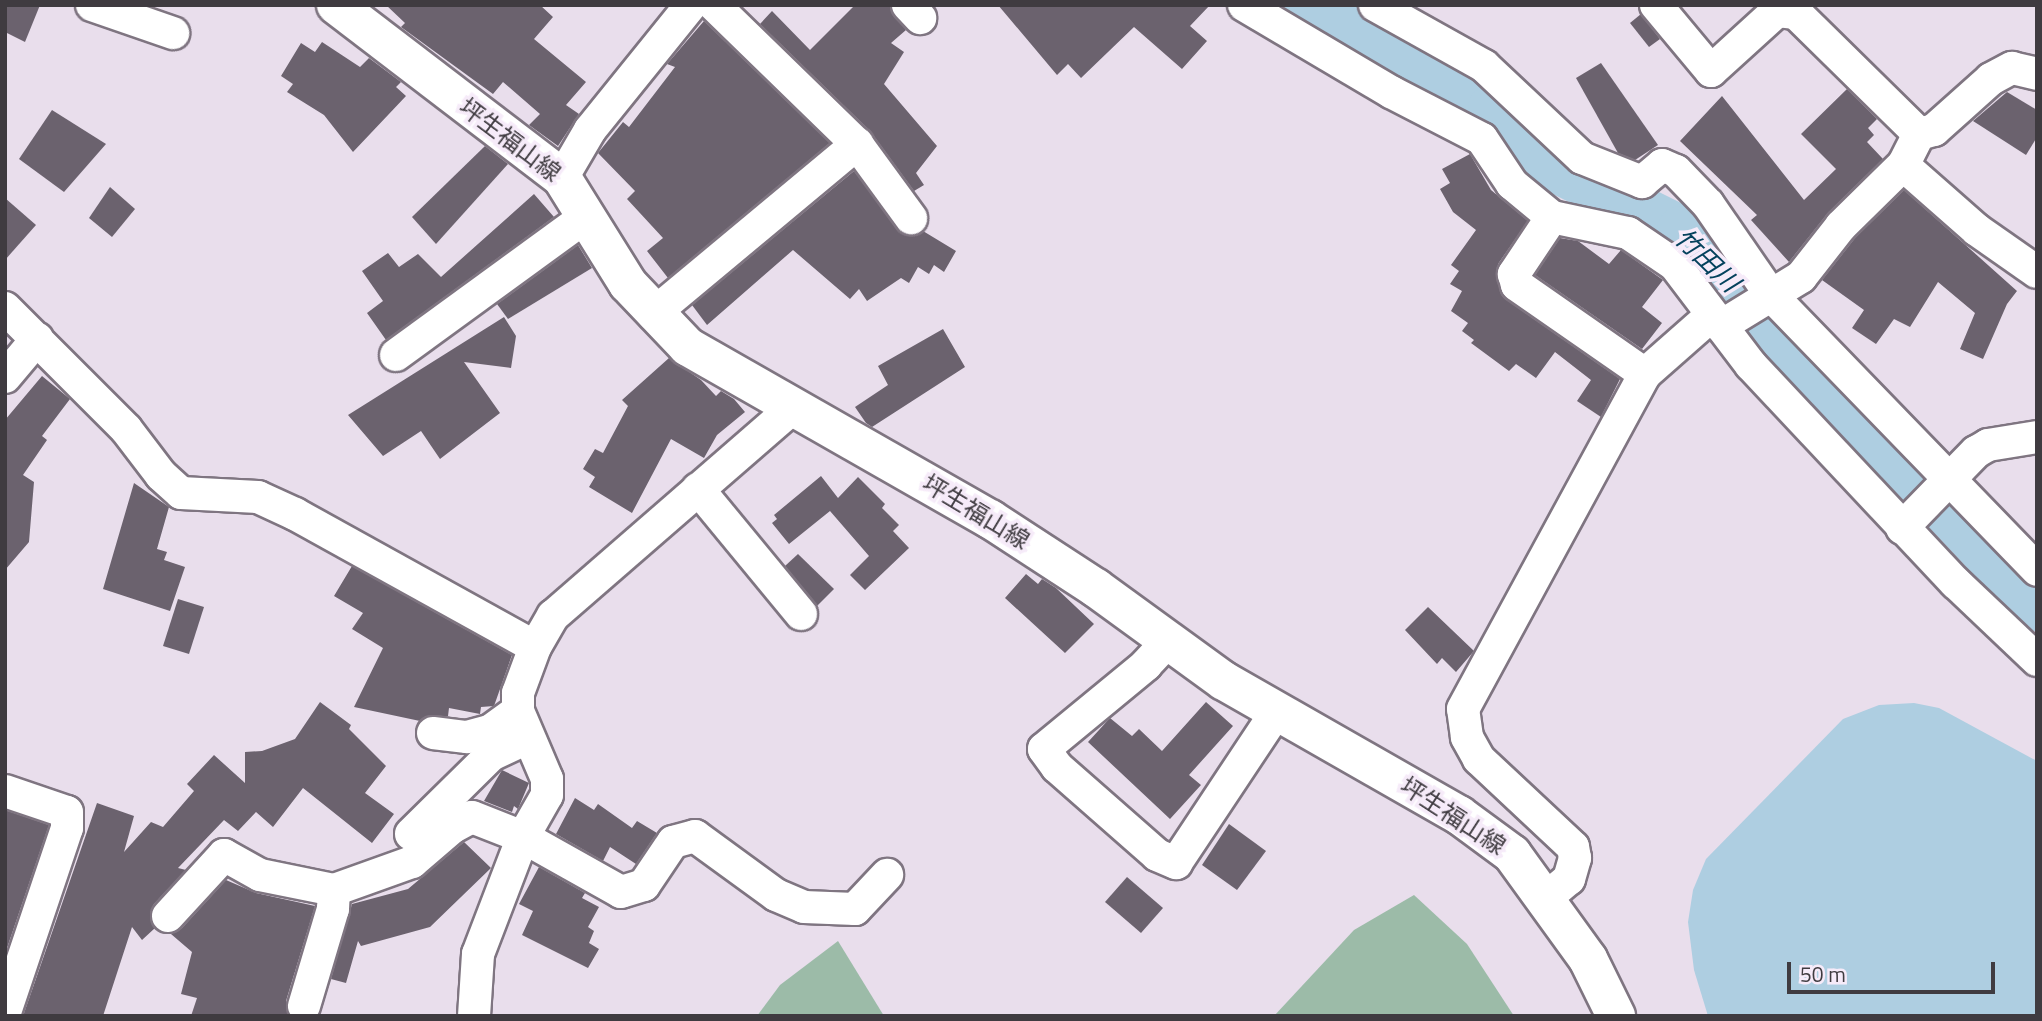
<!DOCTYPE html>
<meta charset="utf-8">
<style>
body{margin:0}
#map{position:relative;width:2042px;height:1021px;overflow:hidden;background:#e9deec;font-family:"Titillium Web","Noto Sans JP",sans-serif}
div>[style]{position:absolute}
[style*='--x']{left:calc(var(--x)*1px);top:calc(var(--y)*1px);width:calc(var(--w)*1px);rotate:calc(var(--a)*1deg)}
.forest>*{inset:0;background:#9cbba8}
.water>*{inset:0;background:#aecee1}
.river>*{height:49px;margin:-24.5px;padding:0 24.5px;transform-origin:24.5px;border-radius:24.5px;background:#aecee1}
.building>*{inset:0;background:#6b626e}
.roads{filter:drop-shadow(2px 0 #7f7581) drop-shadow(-2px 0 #7f7581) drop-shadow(0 2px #7f7581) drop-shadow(0 -2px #7f7581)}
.street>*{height:32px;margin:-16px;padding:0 16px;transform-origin:16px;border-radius:16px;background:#fff}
.secondary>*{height:38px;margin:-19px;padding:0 19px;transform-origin:19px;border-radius:19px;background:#fff}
span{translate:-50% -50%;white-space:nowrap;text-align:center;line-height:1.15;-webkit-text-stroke:7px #f6ebf9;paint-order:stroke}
.street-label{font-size:24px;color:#3f3b40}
.water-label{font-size:26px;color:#05425d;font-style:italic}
.frame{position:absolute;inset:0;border:7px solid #3f3b40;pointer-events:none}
.scale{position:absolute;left:1787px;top:962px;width:208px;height:32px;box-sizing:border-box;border:4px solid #3f3b40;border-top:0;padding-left:9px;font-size:21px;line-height:24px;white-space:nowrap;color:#3f3b40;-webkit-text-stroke:5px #f6ebf9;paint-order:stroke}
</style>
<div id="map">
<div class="forest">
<div style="clip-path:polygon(1414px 895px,1467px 944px,1514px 1016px,1274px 1016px,1354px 930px)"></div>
<div style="clip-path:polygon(838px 941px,884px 1016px,757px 1016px,780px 985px)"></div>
</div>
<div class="water">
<div style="clip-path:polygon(1914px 703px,1939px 708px,2037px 761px,2037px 1016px,1708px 1016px,1694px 970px,1688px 922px,1693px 890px,1706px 859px,1843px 719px,1879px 705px)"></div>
</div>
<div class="river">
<div style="--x:1308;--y:5;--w:211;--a:29.2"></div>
<div style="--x:1492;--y:108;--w:81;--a:44.5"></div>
<div style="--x:1550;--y:165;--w:146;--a:26.4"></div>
<div style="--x:1681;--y:230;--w:518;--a:46.57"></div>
</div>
<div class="building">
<div style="clip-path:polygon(5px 5px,40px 5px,25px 42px,5px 32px)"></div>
<div style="clip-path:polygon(386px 5px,540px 5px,553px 17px,534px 39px,586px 82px,566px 105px,579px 114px,558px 146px,529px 125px,540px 114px,503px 82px,493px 94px,401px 27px,405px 23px)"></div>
<div style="clip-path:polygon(855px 5px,890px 5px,906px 30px,891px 43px,904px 52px,884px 84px,937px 146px,916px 173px,924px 185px,914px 191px,870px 131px,760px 24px,772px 11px,810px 50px)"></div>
<div style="clip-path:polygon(998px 5px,1210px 5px,1190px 26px,1207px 41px,1182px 69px,1134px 27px,1081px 78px,1068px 64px,1057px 75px)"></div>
<div style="clip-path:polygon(1641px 14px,1660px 39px,1649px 47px,1630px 23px)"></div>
<div style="clip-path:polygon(704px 21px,830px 143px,668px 278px,647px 251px,663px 238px,627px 199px,635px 191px,598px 153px,623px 122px,629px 127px,675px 67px,667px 64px)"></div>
<div style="clip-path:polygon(322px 42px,360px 67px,369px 58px,401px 82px,396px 87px,406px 96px,353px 152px,324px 115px,287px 92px,293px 84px,281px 76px,301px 43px,315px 52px)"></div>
<div style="clip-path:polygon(1601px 63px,1658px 145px,1635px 160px,1618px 153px,1576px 78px)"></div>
<div style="clip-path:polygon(1847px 89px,1877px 119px,1868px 128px,1874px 135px,1867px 142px,1883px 159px,1828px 213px,1789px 262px,1751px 220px,1757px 215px,1680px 141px,1722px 96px,1804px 200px,1836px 169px,1801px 134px)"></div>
<div style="clip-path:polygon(2007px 92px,2037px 110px,2037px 137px,2026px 155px,1973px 121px)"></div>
<div style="clip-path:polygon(52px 110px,106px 144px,64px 192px,19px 159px)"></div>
<div style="clip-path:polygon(485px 146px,508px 164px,436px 244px,412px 217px)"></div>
<div style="clip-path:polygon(1470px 154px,1491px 190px,1528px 221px,1498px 264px,1500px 291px,1507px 300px,1620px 379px,1601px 417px,1577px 401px,1591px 380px,1555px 352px,1536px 378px,1516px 364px,1509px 371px,1471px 343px,1474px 340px,1462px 331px,1468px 323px,1451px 311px,1462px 291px,1450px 284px,1459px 271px,1451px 265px,1476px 230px,1453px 212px,1440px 189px,1450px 183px,1442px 169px)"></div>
<div style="clip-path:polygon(854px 171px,903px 234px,923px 231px,956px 251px,944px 272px,934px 265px,929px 274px,918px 267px,909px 283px,901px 278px,867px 301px,859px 289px,850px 299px,793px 250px,707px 325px,692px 305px)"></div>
<div style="clip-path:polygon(110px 187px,135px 209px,112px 237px,89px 218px)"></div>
<div style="clip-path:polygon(1904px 190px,2017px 291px,2007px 304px,1983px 359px,1960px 349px,1975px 313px,1938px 282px,1910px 327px,1894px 319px,1876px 344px,1852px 328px,1864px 310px,1822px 280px,1855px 238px)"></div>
<div style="clip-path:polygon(534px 194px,554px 217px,386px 340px,367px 313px,383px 301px,362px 271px,388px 253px,399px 267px,418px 254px,441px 277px)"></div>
<div style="clip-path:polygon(5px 198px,36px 225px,5px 260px)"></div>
<div style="clip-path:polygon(1560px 238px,1578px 241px,1609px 264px,1621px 250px,1663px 280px,1642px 307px,1662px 323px,1642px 349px,1535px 275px)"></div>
<div style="clip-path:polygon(578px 245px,592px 268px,508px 319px,497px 304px)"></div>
<div style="clip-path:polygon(504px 317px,516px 336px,511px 368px,464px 362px,500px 413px,440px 459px,421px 431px,383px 456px,348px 415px)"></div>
<div style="clip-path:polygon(943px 329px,965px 367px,872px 427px,866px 423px,855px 407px,888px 385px,878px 366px)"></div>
<div style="clip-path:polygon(669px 358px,701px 380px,716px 396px,721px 391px,734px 399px,745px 412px,717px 435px,704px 458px,671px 439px,632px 513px,589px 487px,595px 477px,583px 469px,595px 449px,603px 453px,628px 406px,622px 400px)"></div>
<div style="clip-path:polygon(42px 376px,70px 399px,42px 436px,47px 440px,23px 475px,34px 482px,29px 542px,5px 570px,5px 420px)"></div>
<div style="clip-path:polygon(821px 476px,838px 498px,858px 477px,885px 504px,882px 508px,899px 525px,893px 531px,909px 548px,865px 590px,850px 575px,869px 556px,830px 511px,789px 544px,772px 523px,777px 519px,774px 515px)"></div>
<div style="clip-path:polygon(134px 483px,169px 507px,157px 549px,167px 552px,164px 560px,185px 567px,170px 611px,103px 589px)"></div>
<div style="clip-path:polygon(798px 554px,834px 589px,817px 606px,785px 566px)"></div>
<div style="clip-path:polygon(352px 566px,512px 655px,494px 706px,481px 707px,480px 714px,449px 708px,448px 716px,426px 716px,420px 721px,354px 707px,383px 648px,352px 629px,363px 613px,334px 596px)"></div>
<div style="clip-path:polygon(1026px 574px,1038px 584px,1042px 579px,1056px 588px,1094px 624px,1065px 653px,1005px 598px)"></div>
<div style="clip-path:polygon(178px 599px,204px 607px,189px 654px,163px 646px)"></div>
<div style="clip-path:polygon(1428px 607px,1474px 651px,1456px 672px,1442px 658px,1437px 664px,1405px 630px)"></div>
<div style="clip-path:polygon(320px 702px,351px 725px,349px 729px,386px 766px,365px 793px,394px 814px,372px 843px,303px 788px,273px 827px,256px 812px,238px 831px,224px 820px,178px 868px,186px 870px,154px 904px,150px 913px,155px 928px,142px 940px,132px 927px,103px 1016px,23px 1016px,97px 803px,134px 816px,124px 852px,151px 822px,163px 827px,194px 791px,187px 784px,214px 755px,245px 783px,245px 752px,262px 751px,295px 739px)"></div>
<div style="clip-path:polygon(1206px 702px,1233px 726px,1189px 775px,1201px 785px,1170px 819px,1088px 742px,1110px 718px,1132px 736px,1139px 729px,1162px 751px)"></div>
<div style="clip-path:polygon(502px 770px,529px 783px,518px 809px,514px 806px,512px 812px,484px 801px)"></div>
<div style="clip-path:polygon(575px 798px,594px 810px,598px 804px,632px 828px,637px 821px,657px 833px,636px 864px,610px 847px,603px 861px,556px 834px)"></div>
<div style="clip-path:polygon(5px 810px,49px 825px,5px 954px)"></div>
<div style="clip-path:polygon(1229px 824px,1266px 851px,1237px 890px,1202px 865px)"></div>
<div style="clip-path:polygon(464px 842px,491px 868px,430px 927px,361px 946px,358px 941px,346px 983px,331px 979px,352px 904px,408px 889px)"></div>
<div style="clip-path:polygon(539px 867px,585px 893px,582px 898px,599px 907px,588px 927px,594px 931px,589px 943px,599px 949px,588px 968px,522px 935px,533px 911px,519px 904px)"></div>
<div style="clip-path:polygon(1127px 877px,1163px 908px,1141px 933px,1105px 902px)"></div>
<div style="clip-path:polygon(226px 880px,256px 893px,315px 906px,286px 1001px,289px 1016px,191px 1016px,197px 998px,181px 994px,192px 952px,171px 934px,182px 928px)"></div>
</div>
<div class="roads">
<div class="street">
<div style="--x:92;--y:5;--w:86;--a:19.1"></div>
<div style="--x:714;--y:5;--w:199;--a:44.2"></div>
<div style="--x:857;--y:144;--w:92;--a:53.9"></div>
<div style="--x:908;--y:5;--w:18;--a:47"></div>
<div style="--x:1244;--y:5;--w:171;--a:30.6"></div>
<div style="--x:1391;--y:92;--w:102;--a:27.3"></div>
<div style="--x:1482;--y:139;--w:54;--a:56.3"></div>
<div style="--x:1512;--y:184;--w:52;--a:39.5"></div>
<div style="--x:1552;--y:217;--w:78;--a:11.9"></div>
<div style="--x:1628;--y:233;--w:57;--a:34.2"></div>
<div style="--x:1675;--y:265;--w:126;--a:52.8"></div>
<div style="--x:1751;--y:365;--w:299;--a:46.8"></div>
<div style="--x:1956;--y:583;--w:112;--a:43.5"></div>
<div style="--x:1375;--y:5;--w:125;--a:29.2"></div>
<div style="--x:1484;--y:66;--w:134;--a:43.2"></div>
<div style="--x:1582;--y:158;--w:65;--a:21.8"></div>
<div style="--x:1642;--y:182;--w:26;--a:-40"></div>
<div style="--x:1662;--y:165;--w:15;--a:23"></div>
<div style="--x:1676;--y:171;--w:46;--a:45.9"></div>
<div style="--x:1708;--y:204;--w:109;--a:55.4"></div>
<div style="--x:1770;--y:294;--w:384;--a:45.9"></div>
<div style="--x:1656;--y:5;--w:86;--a:50.2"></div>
<div style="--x:1711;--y:71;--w:89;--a:-42.3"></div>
<div style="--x:1777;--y:11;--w:19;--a:6"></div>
<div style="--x:1796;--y:13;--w:173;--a:44.5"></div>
<div style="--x:1919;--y:134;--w:35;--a:117"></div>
<div style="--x:1903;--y:165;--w:87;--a:135.5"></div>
<div style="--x:1841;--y:226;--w:65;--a:128.1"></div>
<div style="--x:1801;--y:277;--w:94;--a:148.5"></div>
<div style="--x:1919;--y:134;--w:16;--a:-15"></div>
<div style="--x:1934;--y:130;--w:76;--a:-41.8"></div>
<div style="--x:1991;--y:79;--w:24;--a:-28"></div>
<div style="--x:2012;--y:68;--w:26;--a:13"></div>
<div style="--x:1903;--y:165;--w:98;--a:41.3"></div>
<div style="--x:1977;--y:230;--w:73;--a:35"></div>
<div style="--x:562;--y:178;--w:56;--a:-59.7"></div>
<div style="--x:590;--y:130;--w:161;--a:-51.1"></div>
<div style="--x:1552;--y:217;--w:69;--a:123.7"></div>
<div style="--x:1514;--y:274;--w:11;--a:75"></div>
<div style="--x:1517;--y:285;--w:156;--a:34.8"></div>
<div style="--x:5;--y:308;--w:171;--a:45"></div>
<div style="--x:126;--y:429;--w:58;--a:52.7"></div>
<div style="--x:161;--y:475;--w:27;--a:42"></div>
<div style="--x:181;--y:493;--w:77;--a:3"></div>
<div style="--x:258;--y:497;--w:41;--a:24.7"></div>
<div style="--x:295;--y:514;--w:274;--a:29"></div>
<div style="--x:653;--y:314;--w:266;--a:-39.8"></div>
<div style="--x:396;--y:355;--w:234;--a:-36.1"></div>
<div style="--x:5;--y:377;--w:50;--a:-49.9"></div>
<div style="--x:698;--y:489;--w:162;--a:50.5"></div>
<div style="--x:1902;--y:528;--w:106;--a:-45.8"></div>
<div style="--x:1976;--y:452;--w:14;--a:-30"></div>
<div style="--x:1988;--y:445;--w:50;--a:-9.3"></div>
<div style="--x:1168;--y:641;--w:33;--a:133"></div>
<div style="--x:1146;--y:665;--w:132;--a:140.5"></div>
<div style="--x:1044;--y:749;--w:22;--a:54"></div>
<div style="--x:1057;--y:767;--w:133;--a:41.3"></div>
<div style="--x:1157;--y:855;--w:21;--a:23"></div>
<div style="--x:1176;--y:863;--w:182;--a:-56.4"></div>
<div style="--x:433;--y:733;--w:34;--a:7"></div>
<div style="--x:467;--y:737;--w:24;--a:-15"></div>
<div style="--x:490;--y:731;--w:34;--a:-36"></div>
<div style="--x:5;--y:791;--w:65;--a:18.7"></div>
<div style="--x:67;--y:812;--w:16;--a:90"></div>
<div style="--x:67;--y:828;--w:194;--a:108.6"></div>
<div style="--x:411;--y:834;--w:112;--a:-44.6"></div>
<div style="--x:491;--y:755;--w:40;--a:-25"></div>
<div style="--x:1546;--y:898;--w:30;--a:-40"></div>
<div style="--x:1569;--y:879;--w:22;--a:-74"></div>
<div style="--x:1575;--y:858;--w:11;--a:-100"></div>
<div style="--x:1573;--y:847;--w:129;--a:-136.9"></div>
<div style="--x:1479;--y:759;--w:25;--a:-119"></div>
<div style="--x:1467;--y:737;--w:28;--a:-98"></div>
<div style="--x:1463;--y:709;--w:381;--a:-61.5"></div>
<div style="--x:1645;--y:374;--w:89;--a:-41.4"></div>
<div style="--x:168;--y:916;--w:83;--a:-47.4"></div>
<div style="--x:224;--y:855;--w:41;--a:29.1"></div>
<div style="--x:260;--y:875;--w:76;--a:11.5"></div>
<div style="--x:334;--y:890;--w:83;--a:-19.7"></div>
<div style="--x:412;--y:862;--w:54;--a:-40.5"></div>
<div style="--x:453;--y:827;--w:21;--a:-28"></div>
<div style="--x:472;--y:817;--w:55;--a:21.4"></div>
<div style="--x:523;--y:837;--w:112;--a:29.3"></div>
<div style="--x:621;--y:892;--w:24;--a:-17"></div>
<div style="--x:644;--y:885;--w:52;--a:-56"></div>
<div style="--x:673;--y:842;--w:23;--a:-15"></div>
<div style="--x:695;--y:836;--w:100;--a:36.1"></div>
<div style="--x:776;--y:895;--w:30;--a:23"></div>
<div style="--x:804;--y:907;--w:51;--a:2.2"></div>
<div style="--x:855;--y:909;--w:47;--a:-46.7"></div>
<div style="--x:304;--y:1006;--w:101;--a:-73.4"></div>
<div style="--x:333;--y:909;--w:19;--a:-87"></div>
<div style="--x:474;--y:1016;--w:62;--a:-86.3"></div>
<div style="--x:478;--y:954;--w:125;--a:-69"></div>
<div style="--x:523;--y:837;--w:48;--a:-60.3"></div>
<div style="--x:547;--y:795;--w:16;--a:-90"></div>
<div style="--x:547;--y:779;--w:74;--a:-113.1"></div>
<div style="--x:518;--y:711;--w:18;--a:-90"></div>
<div style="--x:518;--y:693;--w:49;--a:-69.7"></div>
<div style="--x:535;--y:647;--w:36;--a:-60"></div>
<div style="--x:553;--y:616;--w:315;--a:-41"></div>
</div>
<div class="secondary">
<div style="--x:336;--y:5;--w:285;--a:37.4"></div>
<div style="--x:562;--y:178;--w:125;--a:58.1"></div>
<div style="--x:628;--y:284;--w:87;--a:46.4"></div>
<div style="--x:688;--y:347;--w:348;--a:29.7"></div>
<div style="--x:990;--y:519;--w:126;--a:33.1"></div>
<div style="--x:1096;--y:588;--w:158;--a:36"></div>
<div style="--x:1224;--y:681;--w:271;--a:29.7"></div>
<div style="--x:1459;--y:815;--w:66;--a:36.3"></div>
<div style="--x:1512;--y:854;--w:130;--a:54.1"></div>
<div style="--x:1588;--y:959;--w:64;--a:63.8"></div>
</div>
</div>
<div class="street-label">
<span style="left:510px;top:140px;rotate:37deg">坪生福山線</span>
<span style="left:976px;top:512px;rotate:31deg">坪生福山線</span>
<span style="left:1453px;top:816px;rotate:33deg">坪生福山線</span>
</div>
<div class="water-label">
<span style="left:1707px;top:260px;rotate:44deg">竹田川</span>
</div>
<div class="frame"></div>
<div class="scale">50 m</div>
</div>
